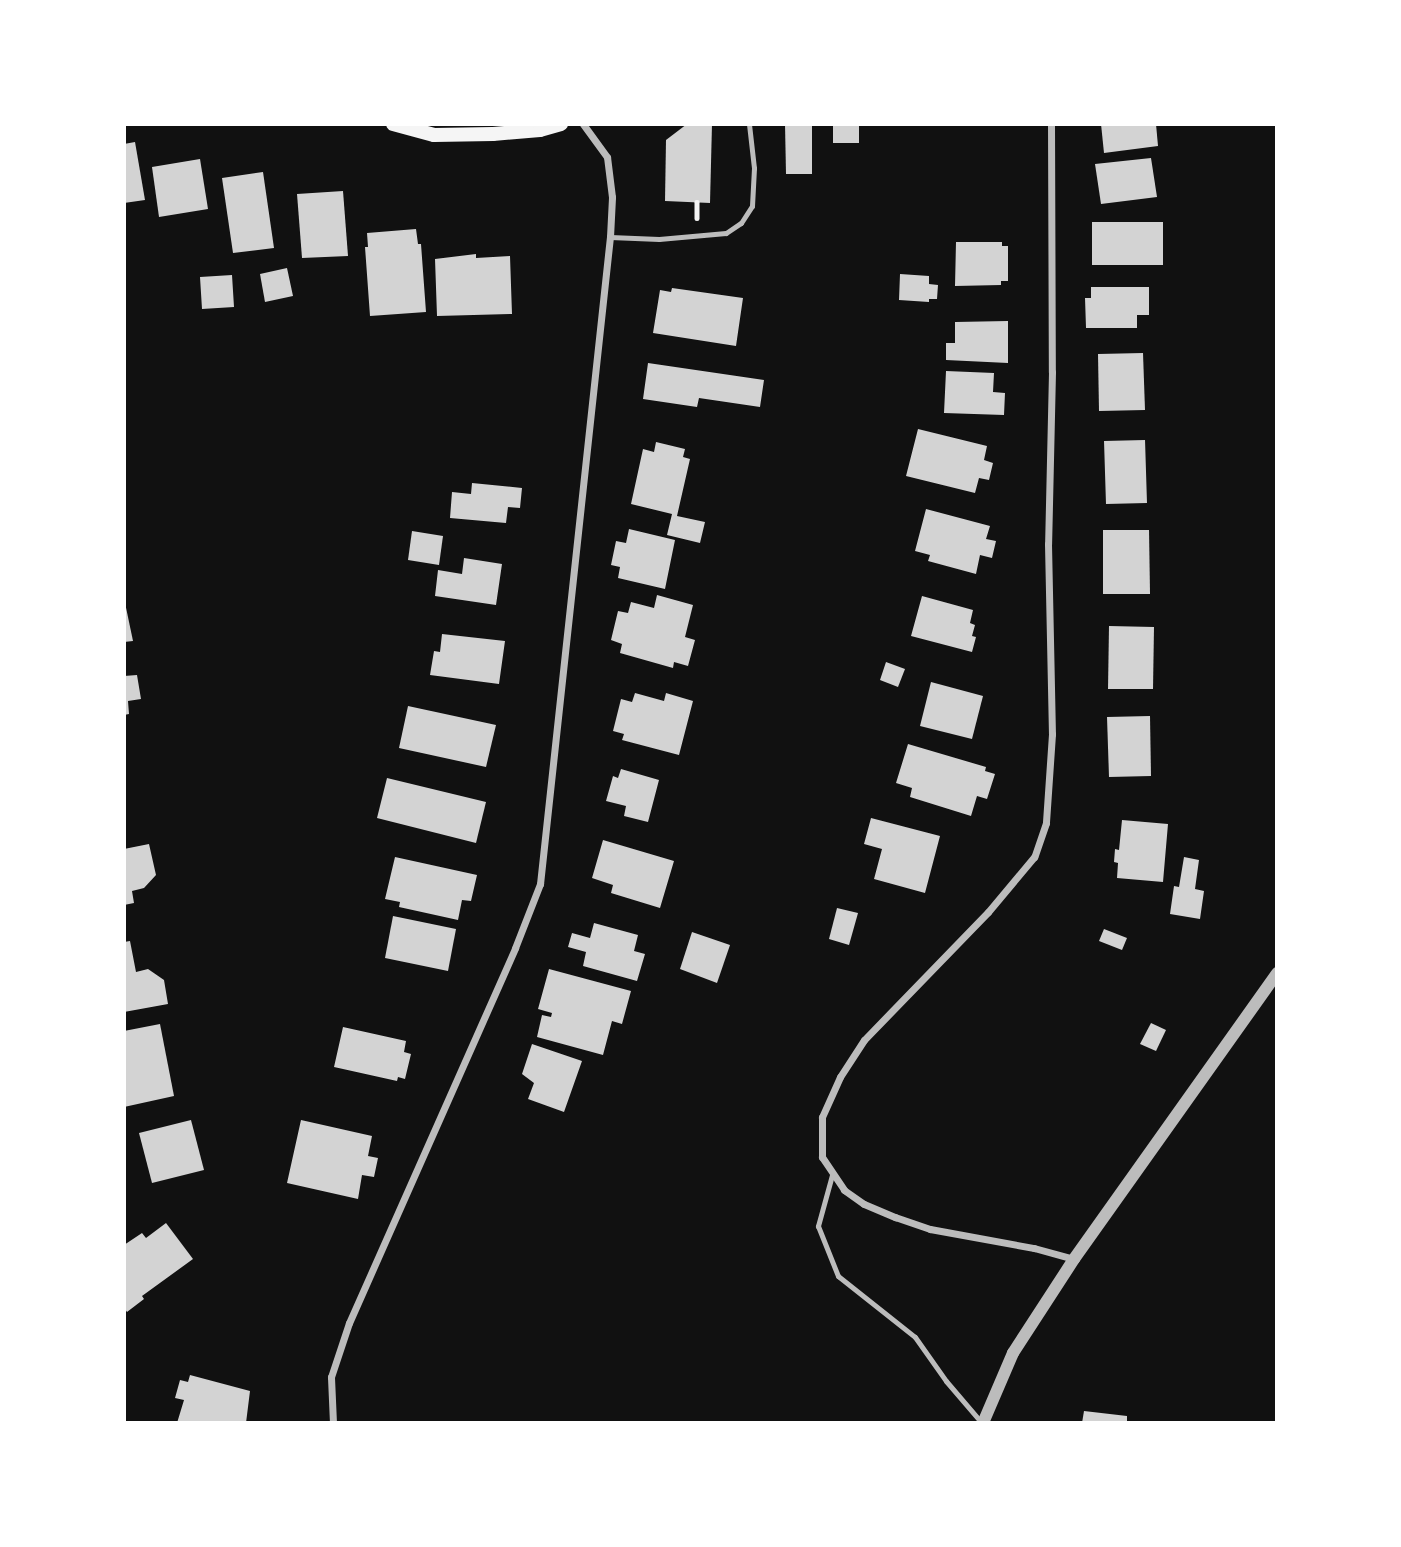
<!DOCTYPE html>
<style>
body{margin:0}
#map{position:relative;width:1401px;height:1547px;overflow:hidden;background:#111;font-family:"Crimson Pro",serif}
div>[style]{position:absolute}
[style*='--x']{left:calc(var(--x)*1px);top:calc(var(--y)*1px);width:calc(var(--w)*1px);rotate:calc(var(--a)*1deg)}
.building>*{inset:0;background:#d3d3d3}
.path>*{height:4.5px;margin:-2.25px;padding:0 2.25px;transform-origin:2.25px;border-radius:2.25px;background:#f5f5f5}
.service>*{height:5px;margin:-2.5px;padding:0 2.5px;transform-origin:2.5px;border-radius:2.5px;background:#bcbcbc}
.minor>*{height:7px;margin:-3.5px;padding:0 3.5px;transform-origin:3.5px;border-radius:3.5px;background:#bcbcbc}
.tertiary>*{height:12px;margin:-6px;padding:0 6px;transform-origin:6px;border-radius:6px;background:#bcbcbc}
.secondary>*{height:14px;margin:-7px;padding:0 7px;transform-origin:7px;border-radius:7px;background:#f5f5f5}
span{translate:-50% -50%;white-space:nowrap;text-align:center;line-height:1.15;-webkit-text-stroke:5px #fff;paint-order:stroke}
.frame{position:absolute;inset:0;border:126px solid #fff;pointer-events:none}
</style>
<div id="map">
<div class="building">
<div style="clip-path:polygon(687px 124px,712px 124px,710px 203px,665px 201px,666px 140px)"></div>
<div style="clip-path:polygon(785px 124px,812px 124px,812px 174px,786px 174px)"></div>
<div style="clip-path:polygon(833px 124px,859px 124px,859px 143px,833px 143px)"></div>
<div style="clip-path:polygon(1101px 124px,1156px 124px,1158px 146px,1104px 153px)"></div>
<div style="clip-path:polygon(135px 142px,145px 200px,124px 203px,124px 144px)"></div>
<div style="clip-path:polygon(1151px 158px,1157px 197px,1101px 204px,1095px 164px)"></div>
<div style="clip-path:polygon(200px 159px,208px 209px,159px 217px,152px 167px)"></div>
<div style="clip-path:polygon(263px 172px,274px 248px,233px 253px,222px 178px)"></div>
<div style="clip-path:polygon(343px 191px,348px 256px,302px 258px,297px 194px)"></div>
<div style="clip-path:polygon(1092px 222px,1163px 222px,1163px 265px,1092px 265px)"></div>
<div style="clip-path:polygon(416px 229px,418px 244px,421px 244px,426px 312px,370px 316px,365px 247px,368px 247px,367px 233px)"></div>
<div style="clip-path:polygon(956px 242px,1002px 242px,1002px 246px,1008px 246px,1008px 281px,1001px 281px,1001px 285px,955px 286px)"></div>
<div style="clip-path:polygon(476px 254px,476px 258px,510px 256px,512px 314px,437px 316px,435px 259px)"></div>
<div style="clip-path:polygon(287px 268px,293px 296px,265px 302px,260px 274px)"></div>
<div style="clip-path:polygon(900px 274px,929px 276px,929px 284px,938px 285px,937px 299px,929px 299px,929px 302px,899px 300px)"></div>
<div style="clip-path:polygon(232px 275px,234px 307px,202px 309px,200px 277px)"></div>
<div style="clip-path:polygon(1091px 287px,1149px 287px,1149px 315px,1137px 315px,1137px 328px,1086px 328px,1085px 298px,1091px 298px)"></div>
<div style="clip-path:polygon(672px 288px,743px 298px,736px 346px,653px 333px,660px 290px,671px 292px)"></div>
<div style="clip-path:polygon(1008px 321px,1008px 363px,946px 360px,946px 343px,955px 343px,955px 322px)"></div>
<div style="clip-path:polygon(1143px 353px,1145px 410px,1099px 411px,1098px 354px)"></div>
<div style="clip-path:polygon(648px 363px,764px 380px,760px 407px,699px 398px,697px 407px,643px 399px)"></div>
<div style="clip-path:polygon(946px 371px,994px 373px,993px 392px,1005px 393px,1004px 415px,944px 413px)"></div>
<div style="clip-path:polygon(918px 429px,987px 446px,984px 460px,993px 463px,989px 480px,979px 478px,975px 493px,906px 476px)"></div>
<div style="clip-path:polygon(1145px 440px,1147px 503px,1106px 504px,1104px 441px)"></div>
<div style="clip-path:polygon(656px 442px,685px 449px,683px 457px,690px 459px,677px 516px,705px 522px,700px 543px,667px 535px,672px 514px,631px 504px,643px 449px,654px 452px)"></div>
<div style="clip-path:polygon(472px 483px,522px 488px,520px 508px,508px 507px,506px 523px,450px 518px,452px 492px,471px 494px)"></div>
<div style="clip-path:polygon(926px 509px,990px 526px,986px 539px,996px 541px,992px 558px,980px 555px,976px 574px,928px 561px,930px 555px,915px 551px)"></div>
<div style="clip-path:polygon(629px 529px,675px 540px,665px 589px,618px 578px,620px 567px,611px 565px,616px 541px,626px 543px)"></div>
<div style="clip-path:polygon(1103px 530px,1149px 530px,1150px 594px,1103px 594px)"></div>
<div style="clip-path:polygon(412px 531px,443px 536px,439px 565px,408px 560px)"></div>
<div style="clip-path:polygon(464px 558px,502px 564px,496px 605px,435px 596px,438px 570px,462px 574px)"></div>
<div style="clip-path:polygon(657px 595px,693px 605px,685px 637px,695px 640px,688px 666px,674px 662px,673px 668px,620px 653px,622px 644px,611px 640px,618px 611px,628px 613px,631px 602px,654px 608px)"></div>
<div style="clip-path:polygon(922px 596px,973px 610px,970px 623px,975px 625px,972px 636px,976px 637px,972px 652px,911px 636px)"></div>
<div style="clip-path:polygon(124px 598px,133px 641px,124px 642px)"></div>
<div style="clip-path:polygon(1109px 626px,1154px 627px,1153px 689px,1108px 689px)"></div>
<div style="clip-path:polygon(442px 634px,505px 641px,499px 684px,430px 675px,434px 651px,440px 652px)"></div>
<div style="clip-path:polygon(886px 662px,905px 669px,898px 687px,880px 680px)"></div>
<div style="clip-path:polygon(137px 675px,141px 699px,128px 701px,129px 714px,124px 715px,124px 676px)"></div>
<div style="clip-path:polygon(931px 682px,983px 696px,972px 739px,920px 726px)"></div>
<div style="clip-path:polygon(635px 693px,664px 701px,666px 693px,693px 701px,679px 755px,622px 740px,624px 734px,613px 731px,621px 699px,632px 702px)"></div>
<div style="clip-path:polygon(408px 706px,496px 725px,486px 767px,399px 748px)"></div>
<div style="clip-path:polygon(1150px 716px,1151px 776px,1109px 777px,1107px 717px)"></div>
<div style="clip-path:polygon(908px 744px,986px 767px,985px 771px,995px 774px,987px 799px,977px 796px,971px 816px,910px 797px,912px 788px,896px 783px)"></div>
<div style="clip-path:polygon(621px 769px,659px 780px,648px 822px,624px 816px,626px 806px,606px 801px,613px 776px,618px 778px)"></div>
<div style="clip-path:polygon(387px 778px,486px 802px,476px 843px,377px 818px)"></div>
<div style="clip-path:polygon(871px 818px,940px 836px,925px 893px,874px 879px,882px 849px,864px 844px)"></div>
<div style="clip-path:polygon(1122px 820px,1168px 824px,1163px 882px,1117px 878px,1118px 863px,1114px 862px,1115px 849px,1119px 850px)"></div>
<div style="clip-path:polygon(603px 840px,674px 861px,660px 908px,611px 893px,613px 885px,592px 878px)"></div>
<div style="clip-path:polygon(149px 844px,156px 875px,144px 888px,132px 891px,134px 903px,124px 905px,124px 849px)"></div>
<div style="clip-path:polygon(395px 857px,477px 875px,471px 901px,462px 900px,458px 920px,399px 907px,400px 902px,385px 899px)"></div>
<div style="clip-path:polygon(1184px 857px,1199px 860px,1195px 889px,1204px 891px,1200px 919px,1170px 914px,1174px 886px,1179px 887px)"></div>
<div style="clip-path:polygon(837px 908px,858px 913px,849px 945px,829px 939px)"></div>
<div style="clip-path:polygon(393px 916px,456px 929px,448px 971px,385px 958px)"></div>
<div style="clip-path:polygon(594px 923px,638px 935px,634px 951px,645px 954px,637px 981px,583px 966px,586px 952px,568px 947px,572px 933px,590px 938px)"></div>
<div style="clip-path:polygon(1104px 929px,1127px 938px,1122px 950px,1099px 941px)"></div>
<div style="clip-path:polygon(692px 932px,730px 945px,717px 983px,680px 969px)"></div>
<div style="clip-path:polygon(130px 941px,136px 972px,148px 969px,164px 980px,168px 1004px,124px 1012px,124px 942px)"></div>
<div style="clip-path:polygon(549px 969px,631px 991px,622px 1024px,612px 1021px,603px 1055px,537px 1037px,542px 1015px,551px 1017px,552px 1013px,538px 1009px)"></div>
<div style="clip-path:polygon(1151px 1023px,1166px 1030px,1156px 1051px,1140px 1044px)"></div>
<div style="clip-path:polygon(160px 1024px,174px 1096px,124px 1107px,124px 1031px)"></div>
<div style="clip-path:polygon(343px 1027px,406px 1041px,404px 1052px,411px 1054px,405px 1079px,398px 1077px,397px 1081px,334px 1067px)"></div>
<div style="clip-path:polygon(532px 1044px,582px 1061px,564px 1112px,528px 1099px,534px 1083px,522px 1074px)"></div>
<div style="clip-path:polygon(191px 1120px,204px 1170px,152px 1183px,139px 1133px)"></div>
<div style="clip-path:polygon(301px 1120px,372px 1136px,368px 1156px,378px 1158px,374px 1177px,362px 1175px,358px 1199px,287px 1183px)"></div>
<div style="clip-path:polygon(166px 1223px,193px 1259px,142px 1296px,144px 1299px,127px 1312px,124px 1308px,124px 1245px,142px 1233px,146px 1238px)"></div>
<div style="clip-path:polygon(190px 1375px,250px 1391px,246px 1423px,177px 1423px,184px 1400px,175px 1398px,180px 1380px,188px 1382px)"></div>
<div style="clip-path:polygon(1084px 1411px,1127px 1416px,1127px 1423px,1082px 1423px)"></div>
</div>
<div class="path">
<div style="--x:697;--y:202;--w:16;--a:90"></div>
</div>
<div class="service">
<div style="--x:610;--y:237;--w:49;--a:2.3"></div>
<div style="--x:659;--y:239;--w:67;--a:-5.1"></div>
<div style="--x:726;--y:233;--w:18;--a:-34"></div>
<div style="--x:741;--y:223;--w:20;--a:-57"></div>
<div style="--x:752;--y:206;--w:38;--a:-87"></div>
<div style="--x:754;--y:168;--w:44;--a:-96.5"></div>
<div style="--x:832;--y:1175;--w:53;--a:105.4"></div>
<div style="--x:818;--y:1226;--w:54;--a:68.2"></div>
<div style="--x:838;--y:1276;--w:98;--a:38.4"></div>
<div style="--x:915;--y:1337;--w:54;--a:54.8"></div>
<div style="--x:946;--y:1381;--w:55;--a:49.4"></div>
</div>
<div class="minor">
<div style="--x:1051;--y:124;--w:248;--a:89.8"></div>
<div style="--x:1052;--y:372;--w:172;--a:91.3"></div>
<div style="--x:1048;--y:544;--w:190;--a:88.8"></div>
<div style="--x:1052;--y:734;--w:89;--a:93.9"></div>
<div style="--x:1046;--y:823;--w:36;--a:109"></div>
<div style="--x:1034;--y:857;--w:72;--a:129.9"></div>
<div style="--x:988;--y:912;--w:178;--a:134.1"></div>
<div style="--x:864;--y:1040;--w:44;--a:123"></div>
<div style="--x:840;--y:1077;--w:44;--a:114.2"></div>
<div style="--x:822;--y:1117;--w:40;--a:90"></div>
<div style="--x:822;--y:1157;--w:40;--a:56"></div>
<div style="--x:844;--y:1190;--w:24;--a:35"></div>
<div style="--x:864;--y:1204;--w:34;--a:23"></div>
<div style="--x:895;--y:1217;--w:37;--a:19"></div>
<div style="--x:930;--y:1229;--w:106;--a:10.4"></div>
<div style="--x:1034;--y:1248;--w:41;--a:15.4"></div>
<div style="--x:333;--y:1423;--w:46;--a:-92.5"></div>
<div style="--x:331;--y:1377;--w:57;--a:-71.6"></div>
<div style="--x:349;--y:1323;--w:410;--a:-66.1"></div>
<div style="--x:515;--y:948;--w:69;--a:-68.7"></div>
<div style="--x:540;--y:884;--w:651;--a:-83.83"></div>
<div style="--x:610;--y:237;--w:40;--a:-87.1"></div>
<div style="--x:612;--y:197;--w:40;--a:-97.1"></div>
<div style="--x:607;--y:157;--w:41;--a:-126"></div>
</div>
<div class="tertiary">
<div style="--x:983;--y:1423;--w:76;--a:-66.8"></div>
<div style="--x:1013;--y:1353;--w:112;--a:-57"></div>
<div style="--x:1074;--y:1259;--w:351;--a:-54.6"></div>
</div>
<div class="secondary">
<div style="--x:393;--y:124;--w:42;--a:15"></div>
<div style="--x:434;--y:135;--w:59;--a:-1"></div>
<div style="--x:493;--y:134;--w:47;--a:-4.9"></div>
<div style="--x:540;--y:130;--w:22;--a:-16"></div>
</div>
<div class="frame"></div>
</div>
